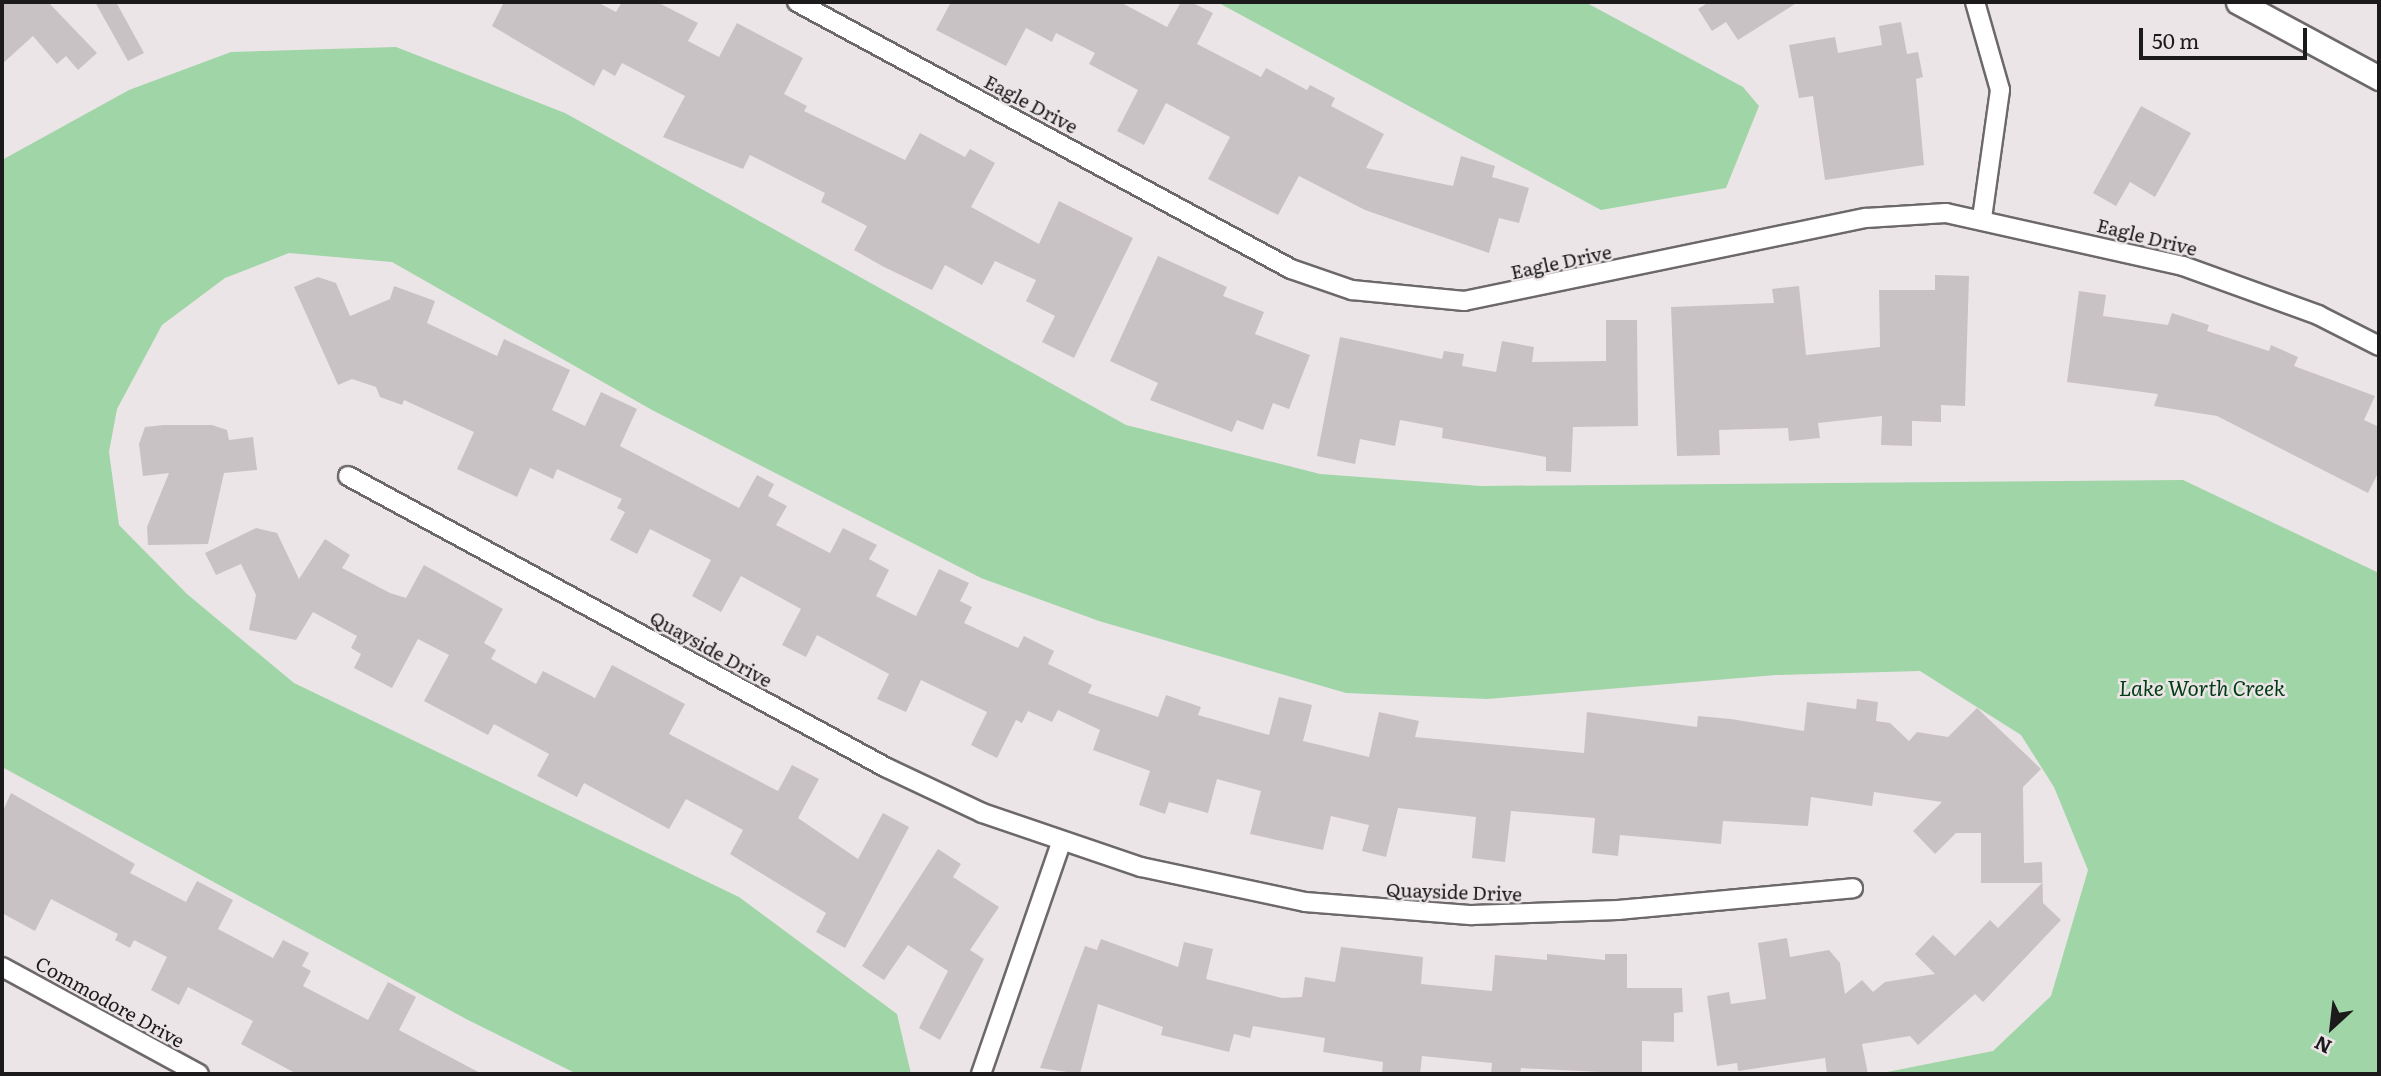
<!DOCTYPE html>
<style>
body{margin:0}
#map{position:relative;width:2381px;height:1076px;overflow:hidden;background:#ece5e7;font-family:Literata,serif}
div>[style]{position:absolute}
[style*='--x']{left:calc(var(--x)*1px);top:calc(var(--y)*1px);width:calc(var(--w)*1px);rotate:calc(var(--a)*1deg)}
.water>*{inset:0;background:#a0d5a7}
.building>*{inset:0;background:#c9c2c4}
.roads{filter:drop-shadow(2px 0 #6d686a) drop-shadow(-2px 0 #6d686a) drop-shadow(0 2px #6d686a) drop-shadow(0 -2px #6d686a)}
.minor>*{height:18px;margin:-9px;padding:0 9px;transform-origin:9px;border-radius:9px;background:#fff}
.tertiary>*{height:23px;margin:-11.5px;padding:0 11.5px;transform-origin:11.5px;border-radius:11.5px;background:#fff}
span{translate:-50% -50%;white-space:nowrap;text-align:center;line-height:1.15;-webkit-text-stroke:5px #ece5e7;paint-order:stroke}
.street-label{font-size:19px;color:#1c1a1b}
.water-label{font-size:21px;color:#003c13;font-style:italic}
.frame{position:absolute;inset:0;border:4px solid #1c1a1b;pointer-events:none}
.north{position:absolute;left:2297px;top:992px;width:70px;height:70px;-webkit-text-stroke:5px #ece5e7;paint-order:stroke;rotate:207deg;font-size:19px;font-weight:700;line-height:28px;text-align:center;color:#1c1a1b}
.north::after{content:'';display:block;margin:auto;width:24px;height:32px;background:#1c1a1b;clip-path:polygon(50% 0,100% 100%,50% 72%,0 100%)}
.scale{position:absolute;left:2139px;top:28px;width:168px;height:32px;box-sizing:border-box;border:4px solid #1c1a1b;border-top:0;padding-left:9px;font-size:21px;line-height:24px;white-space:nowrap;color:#1c1a1b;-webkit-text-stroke:5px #ece5e7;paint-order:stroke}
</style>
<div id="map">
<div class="water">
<div style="clip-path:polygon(1217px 2px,1585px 2px,1743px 87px,1759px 106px,1726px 188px,1601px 210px)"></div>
<div style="clip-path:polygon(396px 47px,565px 113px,1126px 425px,1320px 474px,1481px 486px,2183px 480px,2379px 573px,2379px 1074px,1877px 1074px,1993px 1051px,2051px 996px,2088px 870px,2054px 787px,2021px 735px,1920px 671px,1776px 675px,1487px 699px,1346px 693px,1099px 621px,981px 578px,652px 410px,392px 262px,289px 253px,225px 278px,162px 325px,117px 409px,109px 452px,119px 525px,187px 594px,294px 683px,739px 897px,897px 1014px,911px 1074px,577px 1074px,468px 1020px,2px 767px,2px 160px,129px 90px,231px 52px)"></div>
</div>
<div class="building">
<div style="clip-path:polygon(2px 2px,48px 2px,97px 53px,78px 70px,66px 56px,57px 64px,33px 36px,2px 64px)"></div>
<div style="clip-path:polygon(95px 2px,116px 2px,144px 53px,128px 61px)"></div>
<div style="clip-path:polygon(504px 2px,597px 2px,616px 12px,622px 2px,657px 2px,698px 23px,688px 41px,719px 57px,737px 23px,803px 58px,784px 94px,807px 106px,804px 111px,905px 160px,920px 133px,965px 157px,970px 149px,995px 163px,971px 207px,1039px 244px,1059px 201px,1133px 238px,1074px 358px,1042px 342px,1055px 316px,1026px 301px,1036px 280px,995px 261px,982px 285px,945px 265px,932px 290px,884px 267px,854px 250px,867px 226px,821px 202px,825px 193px,750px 155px,743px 169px,663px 137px,685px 96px,622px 63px,615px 76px,603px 69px,594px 86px,492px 26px)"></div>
<div style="clip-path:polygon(951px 2px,1120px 2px,1167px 27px,1181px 2px,1191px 2px,1213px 13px,1197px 44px,1261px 77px,1266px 68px,1307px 90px,1310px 85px,1335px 98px,1331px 106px,1384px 134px,1366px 168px,1453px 186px,1461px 156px,1495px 166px,1492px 177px,1529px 188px,1519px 223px,1499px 218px,1489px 253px,1365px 210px,1299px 176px,1278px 215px,1208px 179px,1230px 137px,1166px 103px,1144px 145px,1117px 131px,1138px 90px,1089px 64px,1095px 53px,1056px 33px,1052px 42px,1026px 28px,1006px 66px,936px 30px)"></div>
<div style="clip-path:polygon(1709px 2px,1798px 2px,1738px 40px,1726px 22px,1712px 31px,1698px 9px)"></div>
<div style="clip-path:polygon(1901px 22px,1907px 54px,1918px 52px,1923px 77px,1916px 79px,1924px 165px,1825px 180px,1813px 96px,1799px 98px,1789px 45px,1835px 37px,1838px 53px,1882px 45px,1879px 26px)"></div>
<div style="clip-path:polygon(2141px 106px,2191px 133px,2155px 197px,2130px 182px,2116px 206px,2093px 193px)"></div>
<div style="clip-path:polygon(1158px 256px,1227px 287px,1223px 296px,1264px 312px,1255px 334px,1310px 355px,1289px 409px,1273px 403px,1263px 430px,1237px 420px,1232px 432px,1150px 400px,1158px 383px,1110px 361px)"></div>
<div style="clip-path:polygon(1935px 275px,1969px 276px,1965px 406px,1941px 405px,1941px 422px,1912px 421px,1912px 446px,1881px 445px,1882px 416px,1818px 423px,1820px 438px,1789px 441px,1788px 428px,1719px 430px,1720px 455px,1677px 456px,1671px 307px,1774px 303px,1772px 289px,1799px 286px,1806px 355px,1880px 347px,1879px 290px,1935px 290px)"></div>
<div style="clip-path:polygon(318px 277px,336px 283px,350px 316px,390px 299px,394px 286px,435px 301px,427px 323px,497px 356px,504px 339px,570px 370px,552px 410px,585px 426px,601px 392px,637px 409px,620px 446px,739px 508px,757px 475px,774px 484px,768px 496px,787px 506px,776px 525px,830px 553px,843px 528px,877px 545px,869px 559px,889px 570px,876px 596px,916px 616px,939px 569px,969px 583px,960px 601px,972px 607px,964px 623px,1018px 648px,1024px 636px,1054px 651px,1048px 664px,1092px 685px,1088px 693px,1158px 717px,1166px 695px,1201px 707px,1198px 715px,1269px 735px,1279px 697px,1312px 705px,1303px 741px,1369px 757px,1379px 712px,1419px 721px,1415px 737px,1584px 753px,1587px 712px,1697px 727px,1698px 716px,1731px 719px,1804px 731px,1807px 702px,1856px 709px,1857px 699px,1878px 702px,1876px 721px,1890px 723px,1909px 741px,1917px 732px,1948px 737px,1977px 708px,2041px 769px,2023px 787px,2024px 863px,2042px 862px,2043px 903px,2061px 920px,1983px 1002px,1975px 994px,1918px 1045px,1910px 1036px,1862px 1044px,1868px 1074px,1827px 1074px,1825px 1058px,1738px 1071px,1737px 1063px,1717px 1066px,1707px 996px,1729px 992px,1731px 1004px,1766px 999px,1758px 943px,1787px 938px,1790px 957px,1829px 950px,1840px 963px,1845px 994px,1862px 980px,1873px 992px,1885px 982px,1935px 974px,1915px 954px,1933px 935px,1955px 956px,1990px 920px,1998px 928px,2042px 883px,1981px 883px,1981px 833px,1956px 833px,1935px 854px,1913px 831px,1942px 802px,1874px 792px,1872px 806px,1811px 797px,1808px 826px,1723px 821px,1721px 844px,1620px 835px,1618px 856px,1592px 853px,1595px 818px,1511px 811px,1505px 862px,1472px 858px,1476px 817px,1398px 808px,1386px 857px,1362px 851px,1369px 825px,1331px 816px,1323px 850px,1250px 834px,1261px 791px,1217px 779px,1208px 813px,1169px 802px,1165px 814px,1139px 805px,1150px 771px,1093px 750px,1100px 730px,1058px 710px,1052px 722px,1028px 711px,1022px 723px,1016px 720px,997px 758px,971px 745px,987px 712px,921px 680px,906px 712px,877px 699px,889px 674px,817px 635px,806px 657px,782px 645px,801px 609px,741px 576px,721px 612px,692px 596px,711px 560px,650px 529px,637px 554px,610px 540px,625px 512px,617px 508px,622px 499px,557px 469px,553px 479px,530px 468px,517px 497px,457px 469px,474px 432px,404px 400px,402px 405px,380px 397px,376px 387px,352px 379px,338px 385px,294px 287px)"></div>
<div style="clip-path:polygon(2079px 291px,2106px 295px,2103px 316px,2168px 325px,2172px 313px,2209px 325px,2207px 331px,2269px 351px,2271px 345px,2298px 357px,2294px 366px,2375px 396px,2364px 420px,2379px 427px,2379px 471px,2368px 493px,2217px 416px,2154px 406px,2158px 394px,2067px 382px)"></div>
<div style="clip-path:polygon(1606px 320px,1637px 320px,1638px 426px,1573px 427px,1571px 472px,1546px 471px,1546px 457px,1442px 438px,1443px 428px,1400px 420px,1395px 446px,1360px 439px,1355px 464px,1317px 456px,1340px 337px,1442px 359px,1444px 351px,1464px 354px,1462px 366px,1496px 372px,1502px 341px,1534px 347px,1532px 362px,1606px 361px)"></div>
<div style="clip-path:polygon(164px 425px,212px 425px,227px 430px,229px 440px,253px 437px,257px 470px,224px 473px,208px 544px,148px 545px,147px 527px,169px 473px,143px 476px,139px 444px,145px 427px)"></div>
<div style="clip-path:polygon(256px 528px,277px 533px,299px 579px,325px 539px,350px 555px,342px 568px,390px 593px,406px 598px,424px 565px,455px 582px,503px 609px,484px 643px,496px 650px,491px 659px,536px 684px,543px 671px,595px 698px,612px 665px,685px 704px,669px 734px,778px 791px,792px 765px,819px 779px,798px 818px,858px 859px,883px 813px,909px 827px,845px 948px,816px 932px,826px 913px,730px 854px,743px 830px,686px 799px,669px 829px,584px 783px,577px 797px,537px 776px,549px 754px,494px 724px,488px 735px,424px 701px,449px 655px,418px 639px,392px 688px,354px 668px,361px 654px,351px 648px,357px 636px,313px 612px,296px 640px,249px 630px,256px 595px,241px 564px,216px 575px,205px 553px)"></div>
<div style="clip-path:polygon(11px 793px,135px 864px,130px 873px,186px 902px,197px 881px,233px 900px,218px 929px,273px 958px,283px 940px,309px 953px,302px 966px,311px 971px,303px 986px,368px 1020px,388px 982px,416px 997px,399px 1030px,482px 1074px,297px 1074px,241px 1044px,253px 1021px,188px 987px,179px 1005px,151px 990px,167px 957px,134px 940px,130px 948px,115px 940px,118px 934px,51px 899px,35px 931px,2px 913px,2px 813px)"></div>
<div style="clip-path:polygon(938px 849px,961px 864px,953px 877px,999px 907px,970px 950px,984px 959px,940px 1040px,919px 1028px,948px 971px,908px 945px,884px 980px,862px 966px)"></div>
<div style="clip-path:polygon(1101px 939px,1178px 967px,1184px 942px,1213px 949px,1206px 979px,1282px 998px,1302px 997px,1305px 977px,1335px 982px,1341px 947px,1423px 957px,1421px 984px,1492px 991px,1495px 955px,1547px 960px,1547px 954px,1605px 960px,1605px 954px,1627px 954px,1627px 988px,1682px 988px,1683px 1012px,1674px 1013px,1674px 1042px,1642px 1041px,1642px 1074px,1521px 1068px,1520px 1074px,1491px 1074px,1492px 1063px,1422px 1056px,1420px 1074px,1382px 1074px,1383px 1062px,1323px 1052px,1325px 1038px,1253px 1026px,1250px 1038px,1234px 1034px,1229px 1052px,1161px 1035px,1163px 1027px,1098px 1004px,1080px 1074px,1040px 1068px,1085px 946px,1097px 950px)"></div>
</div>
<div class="roads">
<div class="minor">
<div style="--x:797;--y:2;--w:562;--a:28.39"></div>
<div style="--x:1291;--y:269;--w:65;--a:19"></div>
<div style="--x:1352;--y:290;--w:113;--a:5.6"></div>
<div style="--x:1464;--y:301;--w:410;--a:-11.7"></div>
<div style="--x:1866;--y:218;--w:80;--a:-3.6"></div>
<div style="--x:1946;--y:213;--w:243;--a:12.6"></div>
<div style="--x:2183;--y:266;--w:144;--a:19.9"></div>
<div style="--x:2318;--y:315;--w:68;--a:26.9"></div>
<div style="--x:1975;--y:2;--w:91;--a:74.1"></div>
<div style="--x:2000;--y:90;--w:129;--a:98"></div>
<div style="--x:348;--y:476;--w:613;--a:28.45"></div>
<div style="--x:887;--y:768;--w:105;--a:25.3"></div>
<div style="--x:982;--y:813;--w:168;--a:18.8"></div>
<div style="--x:1141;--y:867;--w:168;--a:12"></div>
<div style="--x:1305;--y:902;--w:168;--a:4.5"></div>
<div style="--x:1472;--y:915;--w:146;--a:-2"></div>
<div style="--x:1618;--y:910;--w:236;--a:-5.3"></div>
<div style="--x:2;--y:967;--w:224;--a:28.5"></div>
<div style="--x:981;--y:1074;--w:244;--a:-70.9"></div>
</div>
<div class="tertiary">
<div style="--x:2238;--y:2;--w:160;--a:28.3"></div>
</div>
</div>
<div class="street-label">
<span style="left:1031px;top:104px;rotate:28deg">Eagle Drive</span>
<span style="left:2147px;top:237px;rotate:14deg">Eagle Drive</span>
<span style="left:1561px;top:262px;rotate:-12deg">Eagle Drive</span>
<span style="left:711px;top:649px;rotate:29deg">Quayside Drive</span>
<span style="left:1454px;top:892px;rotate:2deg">Quayside Drive</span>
<span style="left:110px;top:1002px;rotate:29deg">Commodore Drive</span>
</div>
<div class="water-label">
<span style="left:2202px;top:687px">Lake Worth Creek</span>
</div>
<div class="frame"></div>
<div class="north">N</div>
<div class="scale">50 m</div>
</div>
